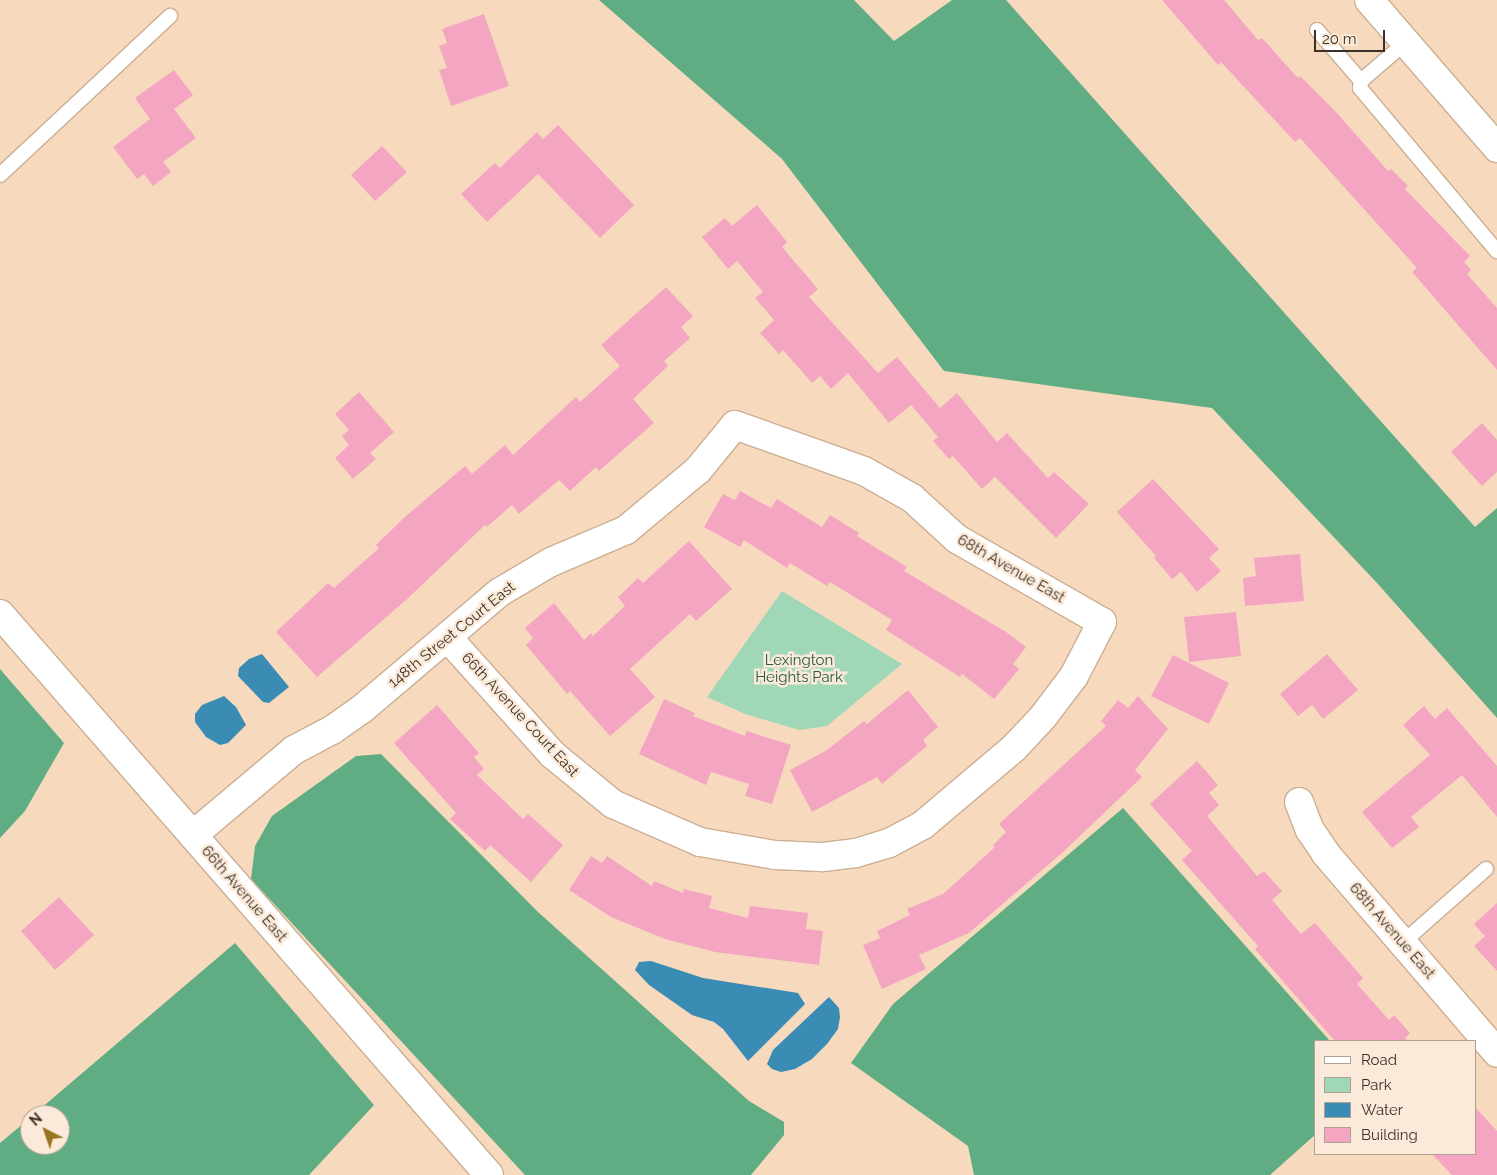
<!DOCTYPE html>
<style>
body{margin:0}
#map{position:relative;width:1497px;height:1175px;overflow:hidden;background:#f7dabe;font-family:Raleway,sans-serif}
div>[style]{position:absolute}
[style*='--x']{left:calc(var(--x)*1px);top:calc(var(--y)*1px);width:calc(var(--w)*1px);rotate:calc(var(--a)*1deg)}
.green>*{inset:0;background:#a0d8b7}
.forest>*{inset:0;background:#61ad83}
.water>*{inset:0;background:#3a8cb4}
.building>*{inset:0;background:#f4a5c2}
.roads{filter:drop-shadow(1px 0 #cbaf94) drop-shadow(-1px 0 #cbaf94) drop-shadow(0 1px #cbaf94) drop-shadow(0 -1px #cbaf94)}
.service>*{height:14px;margin:-7px;padding:0 7px;transform-origin:7px;border-radius:7px;background:#fff}
.minor>*{height:28px;margin:-14px;padding:0 14px;transform-origin:14px;border-radius:14px;background:#fff}
.tertiary>*{height:28px;margin:-14px;padding:0 14px;transform-origin:14px;border-radius:14px;background:#fff}
span{translate:-50% -50%;white-space:nowrap;text-align:center;line-height:1.15;-webkit-text-stroke:5px #fbead9;paint-order:stroke}
.street-label{font-size:15px;color:#3c3126}
.park-label{font-size:15px;color:#235c3f}
.legend{position:absolute;left:1314px;top:1040px;width:162px;height:115px;box-sizing:border-box;background:#fbead9;border:1px solid #afa091;margin:0;padding:6px 9px;list-style:none;font-size:15px;color:#3c3126}
.legend li{display:flex;align-items:center;gap:10px;height:25px}
.legend b{width:25px;border:1px solid #afa091}
.north{position:absolute;left:20px;top:1105px;width:50px;height:50px;box-sizing:border-box;background:#fbead9;border:1px solid #afa091;border-radius:50%;rotate:319deg;font-size:14px;font-weight:700;line-height:20px;text-align:center;color:#3c3126}
.north::after{content:'';display:block;margin:auto;width:18px;height:22px;background:#97741e;clip-path:polygon(50% 0,100% 100%,50% 72%,0 100%)}
.scale{position:absolute;left:1314px;top:30px;width:71px;height:22px;box-sizing:border-box;border:2px solid #3c3126;border-top:0;padding-left:6px;font-size:15px;line-height:18px;white-space:nowrap;color:#3c3126;-webkit-text-stroke:4px #fbead9;paint-order:stroke}
</style>
<div id="map">
<div class="green">
<div style="clip-path:polygon(782px 591px,902px 664px,827px 726px,799px 730px,745px 714px,707px 697px)"></div>
</div>
<div class="forest">
<div style="clip-path:polygon(599px 0,854px 0,894px 41px,952px 0,1006px 0,1475px 527px,1497px 508px,1497px 718px,1377px 583px,1212px 408px,944px 371px,782px 159px)"></div>
<div style="clip-path:polygon(0 669px,64px 743px,25px 811px,0 838px)"></div>
<div style="clip-path:polygon(381px 754px,538px 912px,749px 1101px,784px 1122px,784px 1135px,751px 1175px,525px 1175px,251px 879px,255px 846px,272px 816px,356px 756px)"></div>
<div style="clip-path:polygon(1123px 808px,1330px 1041px,1316px 1041px,1316px 1134px,1270px 1175px,974px 1175px,968px 1146px,851px 1063px,893px 1004px)"></div>
<div style="clip-path:polygon(235px 943px,374px 1105px,309px 1175px,0 1175px,0 1143px,30px 1118px,30px 1145px,60px 1145px,60px 1115px,33px 1115px)"></div>
</div>
<div class="water">
<div style="clip-path:polygon(262px 654px,289px 687px,269px 703px,263px 702px,238px 676px,239px 668px,249px 659px)"></div>
<div style="clip-path:polygon(224px 696px,236px 707px,246px 725px,228px 743px,220px 745px,206px 737px,195px 722px,195px 714px,202px 705px)"></div>
<div style="clip-path:polygon(651px 961px,703px 978px,798px 993px,805px 1004px,748px 1061px,723px 1029px,714px 1022px,692px 1015px,649px 985px,635px 970px,639px 962px)"></div>
<div style="clip-path:polygon(829px 997px,839px 1008px,840px 1017px,838px 1029px,827px 1044px,812px 1059px,795px 1069px,781px 1072px,772px 1069px,767px 1064px,773px 1050px)"></div>
</div>
<div class="building">
<div style="clip-path:polygon(1162px 0,1224px 0,1258px 40px,1262px 38px,1298px 78px,1300px 76px,1337px 113px,1388px 171px,1391px 169px,1408px 186px,1405px 189px,1470px 256px,1464px 262px,1471px 270px,1467px 274px,1497px 308px,1497px 370px,1412px 272px,1417px 268px,1300px 138px,1295px 142px,1221px 62px,1218px 65px)"></div>
<div style="clip-path:polygon(484px 14px,509px 86px,451px 106px,439px 70px,447px 68px,439px 46px,447px 43px,442px 29px)"></div>
<div style="clip-path:polygon(174px 70px,193px 95px,174px 109px,196px 138px,163px 162px,171px 172px,153px 186px,144px 174px,137px 179px,113px 147px,150px 119px,135px 98px)"></div>
<div style="clip-path:polygon(558px 125px,634px 205px,600px 238px,538px 174px,487px 222px,461px 194px,495px 163px,500px 168px,537px 132px,543px 139px)"></div>
<div style="clip-path:polygon(382px 146px,407px 172px,375px 201px,351px 175px)"></div>
<div style="clip-path:polygon(757px 205px,787px 242px,782px 247px,818px 289px,809px 297px,878px 373px,897px 357px,940px 408px,957px 393px,997px 442px,1007px 433px,1048px 478px,1054px 472px,1089px 504px,1056px 538px,995px 477px,982px 489px,953px 456px,949px 459px,933px 441px,938px 437px,911px 405px,889px 423px,848px 373px,831px 389px,820px 376px,812px 383px,783px 350px,779px 354px,760px 333px,774px 320px,755px 298px,763px 292px,737px 261px,728px 269px,702px 237px,725px 218px,732px 226px)"></div>
<div style="clip-path:polygon(666px 287px,693px 316px,681px 327px,690px 338px,664px 361px,668px 366px,633px 399px,654px 423px,599px 471px,596px 467px,570px 491px,559px 480px,519px 514px,512px 505px,487px 527px,485px 525px,405px 601px,317px 677px,276px 632px,328px 583px,334px 588px,379px 548px,376px 545px,406px 516px,465px 466px,472px 474px,505px 445px,513px 455px,576px 397px,580px 402px,620px 366px,601px 345px)"></div>
<div style="clip-path:polygon(359px 392px,394px 432px,370px 453px,376px 459px,353px 479px,335px 458px,349px 445px,342px 436px,349px 430px,335px 414px)"></div>
<div style="clip-path:polygon(1482px 423px,1497px 440px,1497px 472px,1482px 486px,1451px 452px)"></div>
<div style="clip-path:polygon(1153px 479px,1219px 549px,1209px 558px,1221px 571px,1197px 592px,1181px 572px,1172px 579px,1154px 558px,1156px 556px,1117px 512px)"></div>
<div style="clip-path:polygon(740px 491px,771px 508px,777px 499px,822px 527px,830px 515px,859px 533px,857px 536px,907px 567px,904px 571px,1006px 632px,1026px 647px,1013px 664px,1019px 669px,994px 699px,962px 674px,960px 677px,886px 630px,892px 620px,830px 582px,827px 586px,790px 563px,787px 568px,744px 540px,740px 547px,704px 527px,723px 494px,735px 500px)"></div>
<div style="clip-path:polygon(689px 541px,732px 589px,696px 621px,690px 614px,630px 669px,655px 697px,610px 736px,570px 691px,567px 694px,526px 645px,533px 638px,525px 628px,554px 603px,584px 640px,591px 633px,593px 636px,625px 606px,618px 597px,638px 578px,643px 583px)"></div>
<div style="clip-path:polygon(1300px 554px,1304px 601px,1245px 606px,1243px 578px,1256px 576px,1254px 558px)"></div>
<div style="clip-path:polygon(1236px 612px,1241px 656px,1189px 662px,1184px 617px)"></div>
<div style="clip-path:polygon(1327px 654px,1358px 690px,1323px 719px,1312px 705px,1298px 716px,1280px 694px)"></div>
<div style="clip-path:polygon(1173px 655px,1229px 683px,1209px 724px,1151px 696px)"></div>
<div style="clip-path:polygon(908px 690px,938px 727px,923px 740px,927px 746px,882px 784px,877px 777px,812px 812px,790px 770px,827px 750px,864px 721px,867px 724px)"></div>
<div style="clip-path:polygon(1138px 696px,1168px 729px,1135px 770px,1142px 777px,1063px 852px,969px 933px,919px 955px,926px 969px,882px 989px,863px 945px,880px 938px,877px 931px,910px 915px,907px 909px,943px 894px,995px 847px,993px 845px,1006px 832px,999px 824px,1106px 726px,1101px 721px,1118px 700px,1128px 708px)"></div>
<div style="clip-path:polygon(664px 699px,695px 713px,693px 716px,745px 736px,746px 731px,791px 745px,772px 804px,745px 796px,749px 784px,711px 772px,706px 785px,639px 754px)"></div>
<div style="clip-path:polygon(437px 705px,479px 753px,474px 757px,484px 769px,477px 775px,523px 819px,528px 814px,563px 845px,531px 882px,490px 845px,485px 851px,450px 819px,456px 813px,394px 743px)"></div>
<div style="clip-path:polygon(1424px 706px,1435px 719px,1447px 708px,1497px 766px,1497px 817px,1462px 775px,1411px 817px,1419px 827px,1392px 848px,1362px 812px,1430px 755px,1403px 725px)"></div>
<div style="clip-path:polygon(1197px 761px,1218px 785px,1209px 793px,1219px 805px,1207px 816px,1257px 876px,1264px 871px,1282px 891px,1272px 900px,1301px 934px,1315px 923px,1363px 978px,1357px 984px,1389px 1020px,1394px 1015px,1410px 1033px,1405px 1038px,1408px 1041px,1335px 1041px,1255px 949px,1258px 946px,1182px 860px,1192px 851px,1150px 804px)"></div>
<div style="clip-path:polygon(591px 856px,602px 863px,607px 856px,652px 886px,654px 881px,683px 893px,684px 889px,712px 896px,709px 908px,748px 918px,750px 906px,808px 913px,806px 929px,823px 931px,819px 965px,715px 952px,665px 939px,611px 917px,569px 890px)"></div>
<div style="clip-path:polygon(59px 897px,94px 935px,55px 970px,21px 931px)"></div>
<div style="clip-path:polygon(1497px 903px,1497px 971px,1474px 946px,1485px 936px,1474px 924px)"></div>
<div style="clip-path:polygon(1476px 1108px,1497px 1131px,1497px 1175px,1452px 1175px,1432px 1154px,1476px 1154px)"></div>
</div>
<div class="roads">
<div class="service">
<div style="--x:1317;--y:30;--w:67;--a:49.2"></div>
<div style="--x:1406;--y:42;--w:60;--a:139.1"></div>
<div style="--x:1361;--y:81;--w:7;--a:98"></div>
<div style="--x:1360;--y:88;--w:213;--a:50"></div>
<div style="--x:0;--y:175;--w:233;--a:-43.1"></div>
<div style="--x:1402;--y:943;--w:112;--a:-41.4"></div>
</div>
<div class="minor">
<div style="--x:0;--y:614;--w:744;--a:48.92"></div>
<div style="--x:1299;--y:802;--w:30;--a:69"></div>
<div style="--x:1310;--y:830;--w:29;--a:56"></div>
<div style="--x:1326;--y:854;--w:262;--a:49.3"></div>
<div style="--x:193;--y:835;--w:132;--a:-40.1"></div>
<div style="--x:294;--y:750;--w:43;--a:-27.8"></div>
<div style="--x:332;--y:730;--w:37;--a:-35"></div>
<div style="--x:362;--y:709;--w:181;--a:-40.3"></div>
<div style="--x:500;--y:592;--w:59;--a:-30.5"></div>
<div style="--x:551;--y:562;--w:82;--a:-23.1"></div>
<div style="--x:626;--y:530;--w:94;--a:-39.8"></div>
<div style="--x:698;--y:470;--w:58;--a:-50.6"></div>
<div style="--x:735;--y:425;--w:137;--a:19.6"></div>
<div style="--x:864;--y:471;--w:55;--a:29.4"></div>
<div style="--x:912;--y:498;--w:61;--a:42.3"></div>
<div style="--x:957;--y:539;--w:167;--a:29.8"></div>
<div style="--x:1102;--y:622;--w:61;--a:117.4"></div>
<div style="--x:1074;--y:676;--w:51;--a:127.1"></div>
<div style="--x:1043;--y:717;--w:42;--a:133.1"></div>
<div style="--x:1014;--y:748;--w:119;--a:139.8"></div>
<div style="--x:923;--y:825;--w:38;--a:152"></div>
<div style="--x:889;--y:843;--w:34;--a:163"></div>
<div style="--x:856;--y:853;--w:35;--a:173"></div>
<div style="--x:821;--y:857;--w:46;--a:-177.5"></div>
<div style="--x:775;--y:855;--w:76;--a:-170.2"></div>
<div style="--x:700;--y:842;--w:95;--a:-156.4"></div>
<div style="--x:613;--y:804;--w:79;--a:-140.7"></div>
<div style="--x:552;--y:754;--w:157;--a:-131.9"></div>
</div>
<div class="tertiary">
<div style="--x:1369;--y:0;--w:196;--a:49.1"></div>
</div>
</div>
<div class="street-label">
<span style="left:1011px;top:569px;rotate:30deg">68th Avenue East</span>
<span style="left:452px;top:635px;rotate:-39deg">148th Street Court East</span>
<span style="left:520px;top:715px;rotate:47deg">66th Avenue Court East</span>
<span style="left:244px;top:894px;rotate:49deg">66th Avenue East</span>
<span style="left:1392px;top:931px;rotate:49deg">68th Avenue East</span>
</div>
<div class="park-label">
<span style="left:799px;top:669px">Lexington<br>Heights Park</span>
</div>
<ul class="legend">
<li><b style="height:6px;background:#fff"></b>Road</li>
<li><b style="height:14px;background:#a0d8b7"></b>Park</li>
<li><b style="height:14px;background:#3a8cb4"></b>Water</li>
<li><b style="height:14px;background:#f4a5c2"></b>Building</li>
</ul>
<div class="north">N</div>
<div class="scale">20 m</div>
</div>
